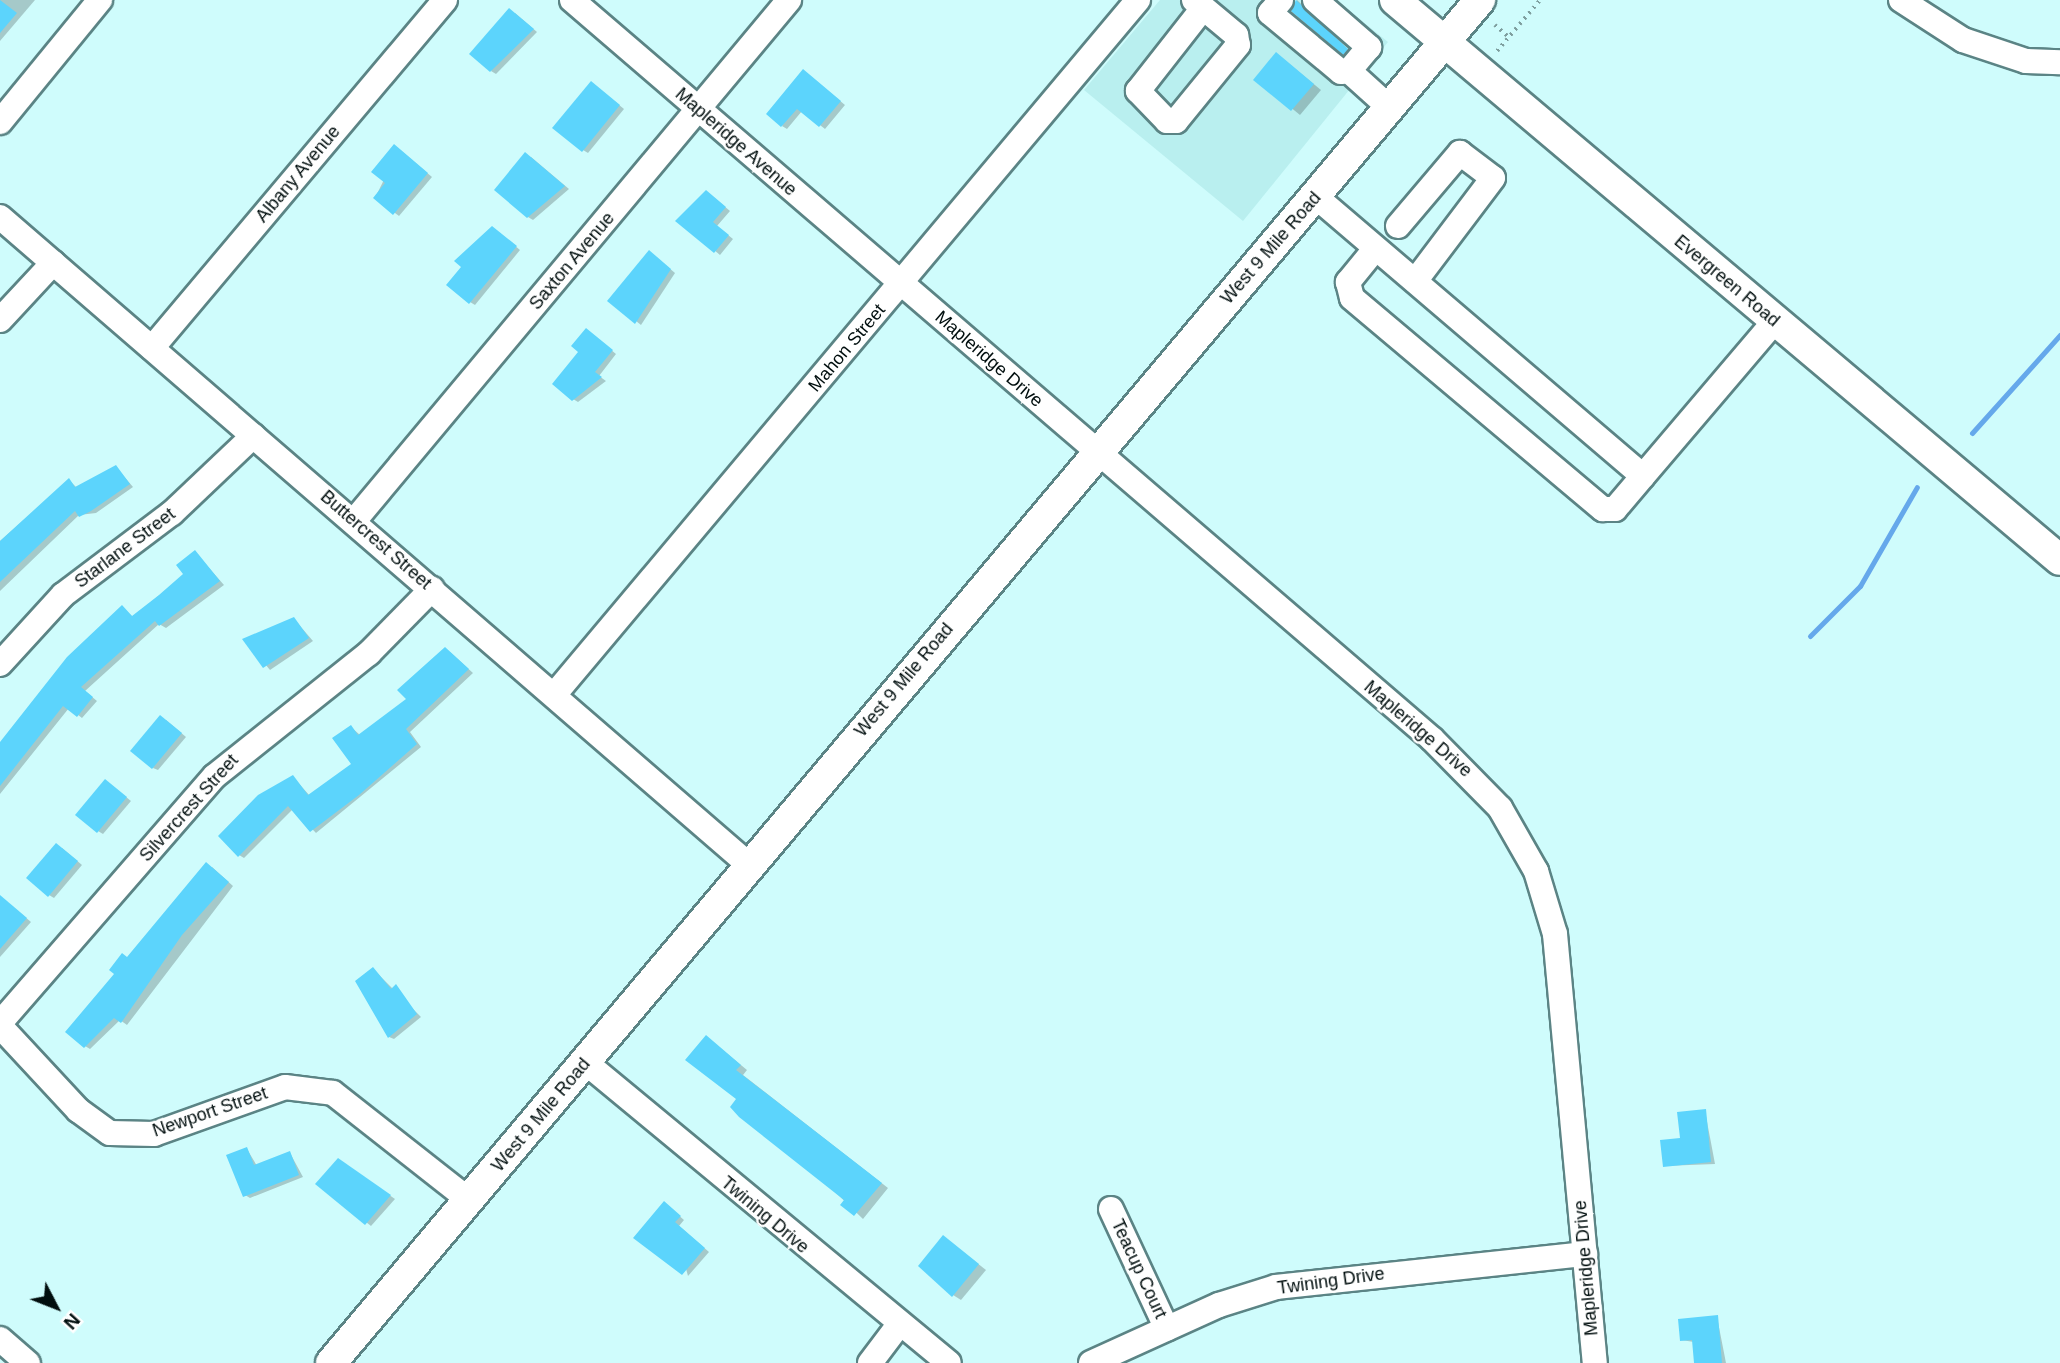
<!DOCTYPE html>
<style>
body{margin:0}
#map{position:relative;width:2060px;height:1363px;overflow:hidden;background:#cffcfc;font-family:Arial,sans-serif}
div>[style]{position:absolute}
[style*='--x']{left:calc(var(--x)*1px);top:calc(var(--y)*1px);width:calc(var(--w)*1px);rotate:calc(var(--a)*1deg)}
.built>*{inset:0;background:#b9efef}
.shadow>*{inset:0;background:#0003}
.stream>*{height:5px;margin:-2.5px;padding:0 2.5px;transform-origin:2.5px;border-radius:2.5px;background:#65a8eb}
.building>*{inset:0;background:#5cd4fc}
.path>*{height:3.5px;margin-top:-1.75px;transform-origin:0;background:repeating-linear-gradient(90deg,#7e9e9e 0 2px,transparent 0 7px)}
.roads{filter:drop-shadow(2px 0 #5b8485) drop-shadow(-2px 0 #5b8485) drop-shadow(0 2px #5b8485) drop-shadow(0 -2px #5b8485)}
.minor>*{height:24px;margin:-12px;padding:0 12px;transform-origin:12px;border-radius:12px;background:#fff}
.major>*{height:30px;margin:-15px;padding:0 15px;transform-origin:15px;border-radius:15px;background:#fff}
span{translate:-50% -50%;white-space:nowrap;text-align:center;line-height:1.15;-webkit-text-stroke:5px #fff;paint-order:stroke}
.street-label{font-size:18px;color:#010e0e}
.north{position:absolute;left:21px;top:1272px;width:70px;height:70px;-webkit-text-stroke:5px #fff;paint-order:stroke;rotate:132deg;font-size:19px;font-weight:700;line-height:28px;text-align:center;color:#010e0e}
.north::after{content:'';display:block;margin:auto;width:24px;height:32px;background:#010e0e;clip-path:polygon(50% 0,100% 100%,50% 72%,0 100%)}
</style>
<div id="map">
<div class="built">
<div style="clip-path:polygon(1160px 0,1336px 0,1388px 42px,1243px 221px,1084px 90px)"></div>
</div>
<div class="shadow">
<div style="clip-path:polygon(0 0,35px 0,0 41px)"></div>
<div style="clip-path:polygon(1297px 0,1349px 51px,1346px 54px,1293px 11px)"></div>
<div style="clip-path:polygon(515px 13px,537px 32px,496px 74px,491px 71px)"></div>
<div style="clip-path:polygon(1277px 54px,1321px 90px,1300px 115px,1256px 79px)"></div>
<div style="clip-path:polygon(808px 74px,845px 105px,825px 129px,802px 111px,787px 129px,782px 126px)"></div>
<div style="clip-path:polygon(596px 86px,624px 109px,588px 153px,583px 150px)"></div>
<div style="clip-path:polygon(399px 149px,432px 177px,399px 216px,375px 198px)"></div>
<div style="clip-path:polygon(531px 157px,569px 189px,533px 220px,528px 217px)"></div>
<div style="clip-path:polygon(711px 195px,730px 211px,717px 226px,733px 239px,720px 255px,678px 220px)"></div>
<div style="clip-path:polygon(497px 231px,520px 250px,475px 305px,470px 302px)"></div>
<div style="clip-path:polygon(655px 256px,675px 273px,641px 325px,610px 300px)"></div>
<div style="clip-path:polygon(591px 333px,616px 354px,599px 376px,606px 381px,578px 402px,573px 399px,581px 352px)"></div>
<div style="clip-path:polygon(116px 467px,133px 487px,96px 513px,79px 515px,0 591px,0 541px,69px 480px,77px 488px)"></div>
<div style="clip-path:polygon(195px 552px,224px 585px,166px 628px,159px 624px,85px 691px,97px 701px,82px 718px,69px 708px,0 794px,0 743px,122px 607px,133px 617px,185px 574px)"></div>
<div style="clip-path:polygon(294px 619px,313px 641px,270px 670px,245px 640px)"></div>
<div style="clip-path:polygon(450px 652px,473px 673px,410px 732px,421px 747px,316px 833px,293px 809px,244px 858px,239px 855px,293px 777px,310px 796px,353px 764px,351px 727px,360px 735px,409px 699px)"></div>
<div style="clip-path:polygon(166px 720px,186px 737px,158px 770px,153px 768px)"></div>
<div style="clip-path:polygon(110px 784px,131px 801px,103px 834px,98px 831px)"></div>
<div style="clip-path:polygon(62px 848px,82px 865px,54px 898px,49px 895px)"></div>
<div style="clip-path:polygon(212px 867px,233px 886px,127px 1025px,120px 1020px,90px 1049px,85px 1046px,128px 958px)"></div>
<div style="clip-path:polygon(11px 905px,31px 922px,0 957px,0 909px)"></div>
<div style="clip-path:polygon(373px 969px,421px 1017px,394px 1039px,389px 1037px)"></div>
<div style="clip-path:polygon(713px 1042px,747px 1070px,743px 1075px,888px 1188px,863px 1219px,739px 1099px)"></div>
<div style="clip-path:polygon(1705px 1111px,1715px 1164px,1664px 1166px,1682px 1139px)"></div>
<div style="clip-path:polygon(247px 1149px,257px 1166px,290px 1153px,303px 1177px,250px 1198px,245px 1195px)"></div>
<div style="clip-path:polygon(343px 1163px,395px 1199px,371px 1226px,318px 1184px)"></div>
<div style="clip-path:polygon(669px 1207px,684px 1220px,679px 1226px,709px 1252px,688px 1276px)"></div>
<div style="clip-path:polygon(944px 1237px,986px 1270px,961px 1300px,953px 1295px)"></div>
<div style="clip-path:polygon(1717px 1317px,1726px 1363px,1695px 1363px,1694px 1342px,1681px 1340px)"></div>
</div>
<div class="stream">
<div style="--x:1972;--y:433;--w:132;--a:-48.1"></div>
<div style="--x:1810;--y:636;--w:71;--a:-45"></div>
<div style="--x:1860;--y:586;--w:114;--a:-60.1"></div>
</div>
<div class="building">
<div style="clip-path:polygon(0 0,17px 13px,0 33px)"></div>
<div style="clip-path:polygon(1296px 0,1348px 49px,1343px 55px,1291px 11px)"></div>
<div style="clip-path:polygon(509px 8px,534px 29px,490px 72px,469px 54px)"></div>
<div style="clip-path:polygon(1276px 52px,1314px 84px,1291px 111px,1253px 80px)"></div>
<div style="clip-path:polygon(803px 69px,841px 101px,819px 127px,797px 109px,781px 127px,766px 114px)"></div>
<div style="clip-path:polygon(591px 81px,620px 105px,582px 152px,552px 128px)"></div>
<div style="clip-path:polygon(394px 144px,428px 173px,393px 215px,373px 198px,385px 183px,371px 172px)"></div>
<div style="clip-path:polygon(525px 152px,565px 186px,527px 218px,494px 190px)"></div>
<div style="clip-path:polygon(706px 190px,726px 207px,713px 222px,729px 235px,714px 253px,675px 221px)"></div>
<div style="clip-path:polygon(492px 226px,517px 246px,469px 304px,446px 285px,461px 267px,454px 261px)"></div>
<div style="clip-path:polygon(649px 250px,671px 269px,635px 324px,607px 301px)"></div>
<div style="clip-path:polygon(586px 328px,613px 350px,595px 372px,602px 377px,572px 401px,552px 384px,578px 352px,571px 346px)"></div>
<div style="clip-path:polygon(116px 465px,130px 484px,91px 511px,79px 517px,75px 511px,0 582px,0 541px,69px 478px,75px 487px)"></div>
<div style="clip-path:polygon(195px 550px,220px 581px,159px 626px,155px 621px,81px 687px,93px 697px,77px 717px,63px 706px,0 786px,0 742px,67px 657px,122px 605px,132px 616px,159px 595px,183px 574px,176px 565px)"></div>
<div style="clip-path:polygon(294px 617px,309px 638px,263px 668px,242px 639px)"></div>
<div style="clip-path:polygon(445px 647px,469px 669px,406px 729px,417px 744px,359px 795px,310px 832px,288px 806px,238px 857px,218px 836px,258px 795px,293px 775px,308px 795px,351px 764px,332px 738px,351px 725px,358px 735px,406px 699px,397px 690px)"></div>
<div style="clip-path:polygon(160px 715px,182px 733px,152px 769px,130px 751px)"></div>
<div style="clip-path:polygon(105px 779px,127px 797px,97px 833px,75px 815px)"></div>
<div style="clip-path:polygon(56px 843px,78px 861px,48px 897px,26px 878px)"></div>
<div style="clip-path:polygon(206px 862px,229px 882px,182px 935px,121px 1023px,114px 1018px,84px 1048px,65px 1032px,114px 974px,109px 970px,122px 953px,127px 957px)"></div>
<div style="clip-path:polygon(0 895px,27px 918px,0 949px)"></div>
<div style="clip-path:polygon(373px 967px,391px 989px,396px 984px,417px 1014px,388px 1038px,355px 981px)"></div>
<div style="clip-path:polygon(706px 1035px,741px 1065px,736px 1070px,882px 1183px,854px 1216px,840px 1205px,844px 1200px,739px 1117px,730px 1107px,736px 1099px,685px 1060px)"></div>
<div style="clip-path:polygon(1706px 1109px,1711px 1162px,1663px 1167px,1660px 1140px,1680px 1138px,1677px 1112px)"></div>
<div style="clip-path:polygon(247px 1147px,254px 1165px,290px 1151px,299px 1175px,243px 1197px,226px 1155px)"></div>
<div style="clip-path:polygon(338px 1158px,391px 1195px,365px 1225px,315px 1184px)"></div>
<div style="clip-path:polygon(664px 1201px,681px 1216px,675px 1222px,705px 1248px,682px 1275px,633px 1238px)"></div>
<div style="clip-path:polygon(943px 1235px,979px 1264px,952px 1297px,918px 1266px)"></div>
<div style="clip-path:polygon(1718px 1315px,1722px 1363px,1694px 1363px,1692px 1340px,1680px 1341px,1678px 1319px)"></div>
</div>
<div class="path">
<div style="--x:1495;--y:25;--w:18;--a:41"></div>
<div style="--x:1497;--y:51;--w:67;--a:-49.9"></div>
</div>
<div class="roads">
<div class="minor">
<div style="--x:572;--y:0;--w:1134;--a:40.67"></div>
<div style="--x:1432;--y:739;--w:97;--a:45.4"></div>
<div style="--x:1500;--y:808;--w:73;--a:60.3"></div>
<div style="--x:1536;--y:871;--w:66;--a:73.2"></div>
<div style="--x:1555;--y:934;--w:431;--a:84.7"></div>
<div style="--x:1194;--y:0;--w:55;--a:39.8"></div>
<div style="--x:1236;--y:35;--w:10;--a:79"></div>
<div style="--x:1238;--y:45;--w:98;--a:129.2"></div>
<div style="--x:1176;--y:121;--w:9;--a:180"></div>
<div style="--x:1167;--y:121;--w:42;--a:-134"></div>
<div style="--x:1138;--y:91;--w:105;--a:-51.9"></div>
<div style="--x:1281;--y:0;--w:17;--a:130"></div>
<div style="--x:1270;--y:13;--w:92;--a:39.7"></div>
<div style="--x:1341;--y:72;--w:8;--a:-7"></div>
<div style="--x:1315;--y:0;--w:72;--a:41"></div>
<div style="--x:1369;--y:47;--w:31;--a:130"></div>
<div style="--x:1349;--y:71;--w:55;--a:42.1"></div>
<div style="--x:1901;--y:0;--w:74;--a:32.8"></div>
<div style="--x:1963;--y:40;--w:66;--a:18.4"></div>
<div style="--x:2026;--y:61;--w:34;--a:2"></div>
<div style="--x:0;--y:122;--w:158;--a:-50.7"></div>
<div style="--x:1315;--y:196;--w:431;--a:40.5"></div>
<div style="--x:1643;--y:476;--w:204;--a:-49.6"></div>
<div style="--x:0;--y:217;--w:990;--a:40.86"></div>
<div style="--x:1398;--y:226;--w:96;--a:-49.7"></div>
<div style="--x:1460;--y:153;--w:41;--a:37.1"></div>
<div style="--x:1493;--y:178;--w:129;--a:127.1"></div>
<div style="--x:1375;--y:249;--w:43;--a:129.3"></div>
<div style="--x:1348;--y:282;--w:16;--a:76"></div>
<div style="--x:1352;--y:298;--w:328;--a:40.1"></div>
<div style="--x:1603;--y:509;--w:12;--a:0"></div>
<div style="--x:1615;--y:509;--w:43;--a:-49.7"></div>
<div style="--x:0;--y:320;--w:78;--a:-47.1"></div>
<div style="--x:152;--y:348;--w:455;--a:-49.9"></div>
<div style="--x:354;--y:521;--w:679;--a:-50.14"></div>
<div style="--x:0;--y:664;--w:93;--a:-47.6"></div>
<div style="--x:63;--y:595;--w:136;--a:-37"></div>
<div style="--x:172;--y:513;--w:112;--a:-43.5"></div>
<div style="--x:554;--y:695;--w:908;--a:-49.96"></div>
<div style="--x:0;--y:1023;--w:327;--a:-49"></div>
<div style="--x:215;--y:776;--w:197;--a:-38.6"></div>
<div style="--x:369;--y:653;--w:90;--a:-45.5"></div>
<div style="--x:0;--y:1026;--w:115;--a:47.1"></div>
<div style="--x:78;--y:1110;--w:39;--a:36"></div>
<div style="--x:110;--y:1133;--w:44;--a:1.3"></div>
<div style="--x:154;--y:1134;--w:139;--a:-19.7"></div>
<div style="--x:285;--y:1087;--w:48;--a:7.1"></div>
<div style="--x:333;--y:1093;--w:173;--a:38.2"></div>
<div style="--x:585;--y:1062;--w:472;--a:39.6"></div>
<div style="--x:1111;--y:1209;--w:132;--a:65"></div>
<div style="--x:0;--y:1339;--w:37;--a:41"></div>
<div style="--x:870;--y:1363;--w:46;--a:-52.9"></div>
<div style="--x:1091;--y:1363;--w:141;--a:-24.4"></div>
<div style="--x:1219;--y:1305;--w:60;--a:-17.5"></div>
<div style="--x:1276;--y:1287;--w:311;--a:-6.1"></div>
</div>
<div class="major">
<div style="--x:1395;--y:0;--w:869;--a:40.1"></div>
<div style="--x:331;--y:1363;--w:1783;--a:-49.87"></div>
</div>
</div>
<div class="street-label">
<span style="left:736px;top:142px;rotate:41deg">Mapleridge Avenue</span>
<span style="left:298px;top:174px;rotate:-50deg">Albany Avenue</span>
<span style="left:1271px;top:248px;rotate:-49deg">West 9 Mile Road</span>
<span style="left:572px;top:261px;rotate:-50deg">Saxton Avenue</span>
<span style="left:1727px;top:281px;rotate:40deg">Evergreen Road</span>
<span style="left:847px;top:348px;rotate:-50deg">Mahon Street</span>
<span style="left:989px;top:359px;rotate:41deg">Mapleridge Drive</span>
<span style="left:376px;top:540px;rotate:41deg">Buttercrest Street</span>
<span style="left:125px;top:548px;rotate:-37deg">Starlane Street</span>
<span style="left:904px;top:680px;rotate:-50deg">West 9 Mile Road</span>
<span style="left:1418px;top:729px;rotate:41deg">Mapleridge Drive</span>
<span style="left:189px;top:808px;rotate:-48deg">Silvercrest Street</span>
<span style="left:210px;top:1112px;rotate:-19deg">Newport Street</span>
<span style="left:541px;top:1115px;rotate:-50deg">West 9 Mile Road</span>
<span style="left:765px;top:1215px;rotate:40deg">Twining Drive</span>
<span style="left:1586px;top:1268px;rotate:-95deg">Mapleridge Drive</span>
<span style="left:1139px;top:1269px;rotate:65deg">Teacup Court</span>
<span style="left:1331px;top:1281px;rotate:-8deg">Twining Drive</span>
</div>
<div class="north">N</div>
</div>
